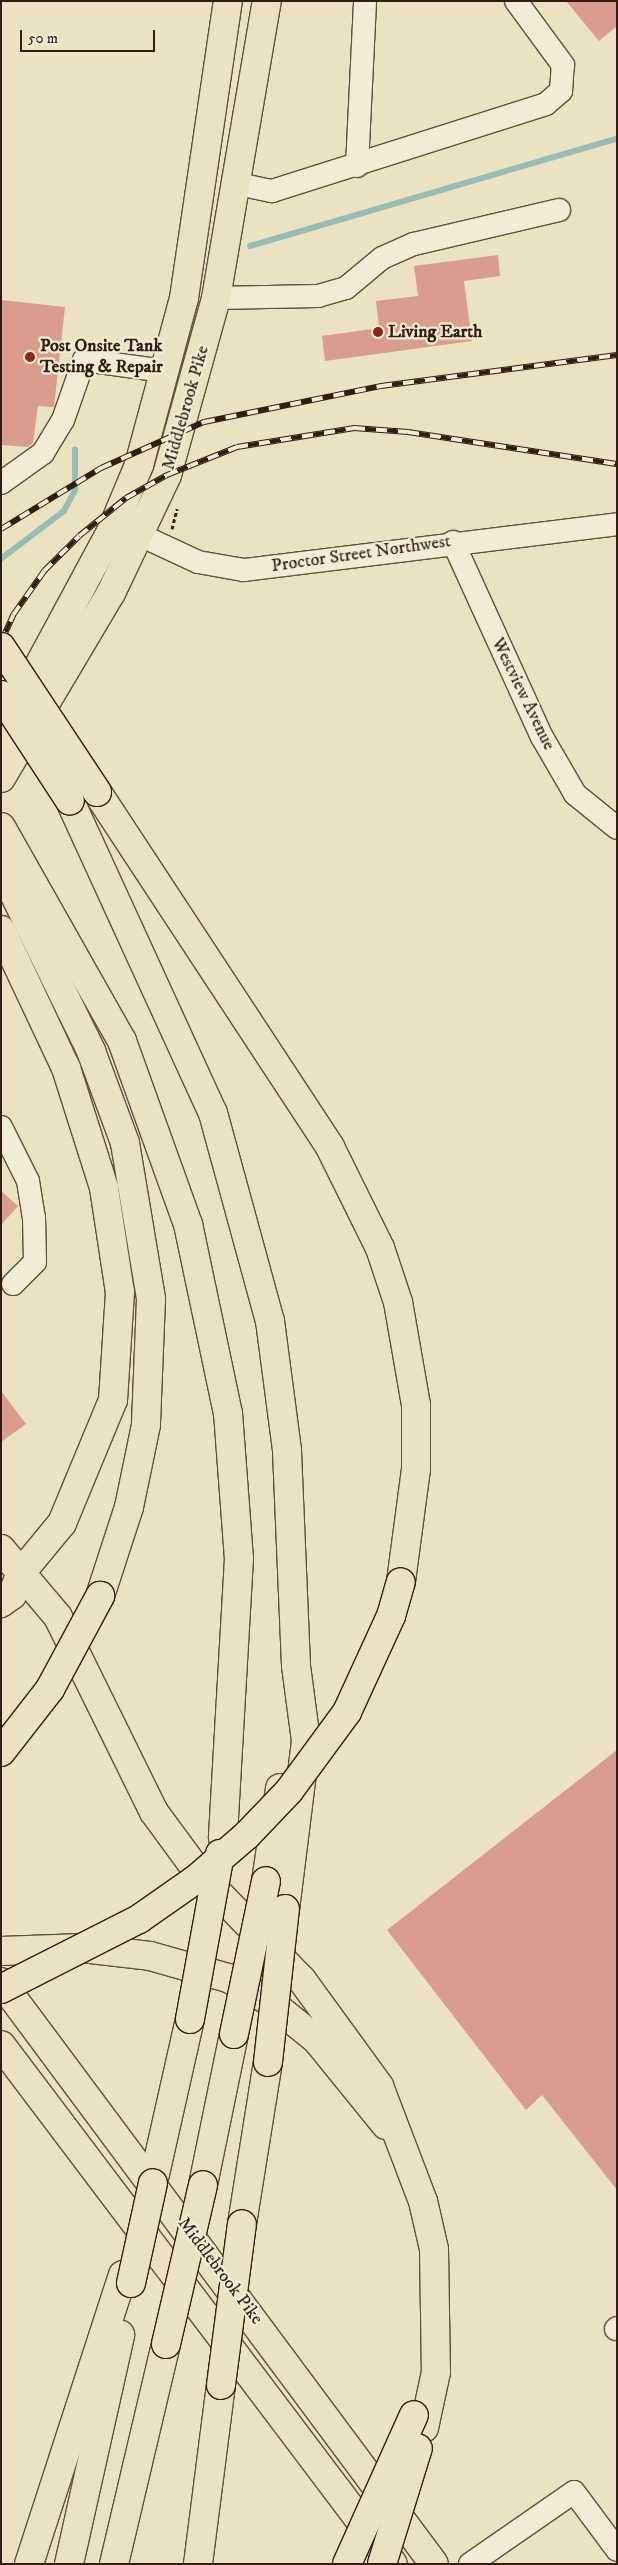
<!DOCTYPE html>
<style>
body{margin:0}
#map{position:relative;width:618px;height:2565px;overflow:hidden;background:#ebe2c2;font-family:"IM FELL DW Pica",serif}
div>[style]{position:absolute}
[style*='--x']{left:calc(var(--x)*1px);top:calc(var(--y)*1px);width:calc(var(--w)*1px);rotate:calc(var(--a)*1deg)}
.stream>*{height:5.5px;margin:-2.75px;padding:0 2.75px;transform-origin:2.75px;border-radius:2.75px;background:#98bdb7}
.building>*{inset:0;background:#da9d8d}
.path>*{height:3px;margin-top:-1.5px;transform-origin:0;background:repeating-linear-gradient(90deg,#331c12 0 4px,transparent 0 6.5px)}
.roads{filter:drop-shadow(1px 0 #614e3e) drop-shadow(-1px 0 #614e3e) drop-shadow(0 1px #614e3e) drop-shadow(0 -1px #614e3e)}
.minor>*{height:22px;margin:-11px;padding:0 11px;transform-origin:11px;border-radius:11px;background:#f2ecd7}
.major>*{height:28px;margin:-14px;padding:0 14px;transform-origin:14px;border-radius:14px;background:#ebe2c2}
.highway>*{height:28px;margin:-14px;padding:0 14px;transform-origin:14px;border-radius:14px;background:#ebe2c2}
.rail>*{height:5.5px;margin-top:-2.75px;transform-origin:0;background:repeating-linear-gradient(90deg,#f2ecd7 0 11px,#331c12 0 22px);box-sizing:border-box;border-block:1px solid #331c12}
.bridges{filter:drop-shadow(1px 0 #331c12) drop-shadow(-1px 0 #331c12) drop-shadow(0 1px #331c12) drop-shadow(0 -1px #331c12)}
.highway-bridge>*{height:28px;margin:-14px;padding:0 14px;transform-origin:14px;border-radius:14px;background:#ebe2c2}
.dots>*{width:14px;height:14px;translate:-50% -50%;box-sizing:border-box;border:2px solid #f2ecd7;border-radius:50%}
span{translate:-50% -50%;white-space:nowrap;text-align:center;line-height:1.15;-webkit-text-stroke:4.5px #f2ecd7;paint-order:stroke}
.poi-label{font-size:18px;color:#331c12;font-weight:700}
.left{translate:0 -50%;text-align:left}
.street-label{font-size:18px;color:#331c12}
.frame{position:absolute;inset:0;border:2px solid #331c12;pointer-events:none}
.scale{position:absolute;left:20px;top:30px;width:135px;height:22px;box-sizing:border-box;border:2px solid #331c12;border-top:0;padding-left:6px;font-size:15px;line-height:18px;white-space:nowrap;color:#331c12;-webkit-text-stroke:4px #f2ecd7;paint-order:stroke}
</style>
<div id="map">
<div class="stream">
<div style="--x:250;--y:246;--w:382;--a:-16.3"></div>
<div style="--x:1;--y:559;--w:79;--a:-37.3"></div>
<div style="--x:64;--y:511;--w:24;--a:-62"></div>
<div style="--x:75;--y:490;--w:40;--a:-90"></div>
</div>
<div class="building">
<div style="clip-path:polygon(566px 1px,617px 1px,617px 26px,599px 41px)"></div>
<div style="clip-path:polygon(498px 255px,500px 276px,464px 281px,472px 341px,325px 361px,322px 336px,379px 328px,376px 301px,418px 296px,414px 266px)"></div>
<div style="clip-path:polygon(1px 300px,65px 307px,54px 407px,38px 406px,33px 443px,28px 447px,1px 445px)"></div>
<div style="clip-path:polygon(1px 1191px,18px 1206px,1px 1225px)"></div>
<div style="clip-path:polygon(1px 1391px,26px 1424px,1px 1442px)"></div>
<div style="clip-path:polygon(617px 1750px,617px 2190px,542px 2095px,526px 2110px,387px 1930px)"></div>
</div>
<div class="path">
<div style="--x:172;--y:529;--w:21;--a:-76"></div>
</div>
<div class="roads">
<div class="minor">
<div style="--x:357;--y:166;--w:165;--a:-87.2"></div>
<div style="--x:238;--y:184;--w:35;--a:12"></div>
<div style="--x:272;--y:191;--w:287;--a:-17.6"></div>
<div style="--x:546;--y:104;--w:20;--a:-41"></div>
<div style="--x:561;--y:91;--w:26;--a:-86"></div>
<div style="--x:563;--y:65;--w:79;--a:-126.3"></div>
<div style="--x:216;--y:298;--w:102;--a:-1.1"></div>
<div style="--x:318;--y:296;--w:29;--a:-16"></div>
<div style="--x:346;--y:288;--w:47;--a:-39.8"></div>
<div style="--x:382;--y:258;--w:35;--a:-24"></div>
<div style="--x:414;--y:244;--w:149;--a:-13.2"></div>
<div style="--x:1;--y:483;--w:52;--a:-35.5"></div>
<div style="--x:43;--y:453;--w:39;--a:-59"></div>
<div style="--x:63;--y:420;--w:64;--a:-70.7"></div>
<div style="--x:84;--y:360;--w:81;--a:7.8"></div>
<div style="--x:122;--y:533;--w:18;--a:6"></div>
<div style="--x:140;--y:535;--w:64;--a:25"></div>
<div style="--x:198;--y:562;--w:47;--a:9.9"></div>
<div style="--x:244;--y:570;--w:376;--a:-7"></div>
<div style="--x:453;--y:542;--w:214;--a:65.5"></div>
<div style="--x:542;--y:737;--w:66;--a:59.9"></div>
<div style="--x:575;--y:794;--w:54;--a:39"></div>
<div style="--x:1;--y:1127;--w:60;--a:63.4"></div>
<div style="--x:28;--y:1181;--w:36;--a:81"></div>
<div style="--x:34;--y:1217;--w:45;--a:88.7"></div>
<div style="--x:35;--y:1262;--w:31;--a:135"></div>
<div style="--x:616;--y:2329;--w:1;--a:-45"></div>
<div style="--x:470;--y:2564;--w:126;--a:-34.7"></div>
<div style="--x:574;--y:2492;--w:72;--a:53.4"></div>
</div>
<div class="major">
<div style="--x:1;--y:736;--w:232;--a:-61.7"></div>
<div style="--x:111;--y:532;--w:73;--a:-67.3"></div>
<div style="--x:139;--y:465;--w:173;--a:-74.9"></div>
<div style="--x:184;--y:298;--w:300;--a:-81.6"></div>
<div style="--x:1;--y:778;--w:215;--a:-59.3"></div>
<div style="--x:111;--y:593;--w:131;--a:-64.6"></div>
<div style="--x:167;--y:475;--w:184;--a:-74.5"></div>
<div style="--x:216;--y:298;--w:301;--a:-80.3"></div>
<div style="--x:1;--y:1549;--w:31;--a:50"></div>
<div style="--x:21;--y:1573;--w:24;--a:112"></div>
<div style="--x:12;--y:1595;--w:14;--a:144"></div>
<div style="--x:1;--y:1982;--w:725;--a:53.35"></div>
<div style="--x:1;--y:2045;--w:650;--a:52.94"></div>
</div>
<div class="highway">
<div style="--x:97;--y:792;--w:425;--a:56.7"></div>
<div style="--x:330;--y:1147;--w:113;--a:63.7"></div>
<div style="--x:380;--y:1248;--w:57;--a:71.6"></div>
<div style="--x:398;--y:1302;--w:105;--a:80.1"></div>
<div style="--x:416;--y:1405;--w:64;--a:90"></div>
<div style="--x:416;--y:1469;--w:114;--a:97.6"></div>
<div style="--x:70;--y:801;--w:343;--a:65.4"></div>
<div style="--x:213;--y:1113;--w:216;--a:74.7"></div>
<div style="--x:270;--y:1321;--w:131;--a:82.5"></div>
<div style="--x:287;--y:1451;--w:215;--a:87.6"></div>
<div style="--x:296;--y:1666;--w:76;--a:82.4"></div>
<div style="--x:306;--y:1741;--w:169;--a:97.1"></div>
<div style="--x:1;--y:827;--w:246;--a:60.5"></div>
<div style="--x:122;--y:1041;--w:195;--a:70.2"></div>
<div style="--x:188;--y:1224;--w:193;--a:78.1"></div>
<div style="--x:228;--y:1413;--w:145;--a:85.7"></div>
<div style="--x:239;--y:1558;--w:280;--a:93.3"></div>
<div style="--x:1;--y:867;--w:205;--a:63.9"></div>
<div style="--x:91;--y:1051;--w:98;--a:69.7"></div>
<div style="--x:125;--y:1143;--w:158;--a:80.5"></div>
<div style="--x:151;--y:1299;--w:126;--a:92.3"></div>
<div style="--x:146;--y:1425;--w:84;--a:101.7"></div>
<div style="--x:129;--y:1507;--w:94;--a:108"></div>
<div style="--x:1;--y:930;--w:153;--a:64.8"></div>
<div style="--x:66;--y:1068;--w:126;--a:72.4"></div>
<div style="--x:104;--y:1188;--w:105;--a:81.3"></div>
<div style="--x:120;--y:1292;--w:108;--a:93.7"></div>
<div style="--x:113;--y:1400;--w:133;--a:112.5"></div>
<div style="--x:62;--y:1523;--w:65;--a:129.4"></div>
<div style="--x:21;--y:1573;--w:57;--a:49.9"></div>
<div style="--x:58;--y:1617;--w:217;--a:63.8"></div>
<div style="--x:154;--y:1812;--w:74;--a:53.7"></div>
<div style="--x:198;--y:1872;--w:150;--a:46.1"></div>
<div style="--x:302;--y:1980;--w:131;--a:54"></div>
<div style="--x:379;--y:2086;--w:123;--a:69.1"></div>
<div style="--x:423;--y:2201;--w:49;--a:77.1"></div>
<div style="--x:434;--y:2249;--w:123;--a:89.1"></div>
<div style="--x:436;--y:2372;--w:57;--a:102.1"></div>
<div style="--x:266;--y:1881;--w:94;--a:-81.4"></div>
<div style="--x:1;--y:1951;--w:81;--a:-2.1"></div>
<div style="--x:82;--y:1948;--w:68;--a:6.7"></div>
<div style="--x:150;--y:1956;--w:81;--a:15.8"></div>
<div style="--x:228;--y:1978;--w:43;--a:28.9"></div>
<div style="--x:266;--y:1999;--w:64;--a:38.7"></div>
<div style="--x:316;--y:2039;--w:111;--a:50.9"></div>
<div style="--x:153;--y:2183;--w:168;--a:-77.3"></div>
<div style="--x:203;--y:2185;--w:154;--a:-78.4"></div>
<div style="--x:242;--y:2224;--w:164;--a:-80.9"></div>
<div style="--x:29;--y:2564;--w:304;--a:-72"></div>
<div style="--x:69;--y:2564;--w:235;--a:-77.4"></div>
<div style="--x:114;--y:2564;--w:226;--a:-76.7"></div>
<div style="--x:198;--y:2564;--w:180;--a:-82.7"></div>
</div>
</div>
<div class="rail">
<div style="--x:1;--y:529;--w:117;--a:-31.4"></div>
<div style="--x:101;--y:468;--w:113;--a:-24.1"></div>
<div style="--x:204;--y:422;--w:181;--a:-11.5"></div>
<div style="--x:381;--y:386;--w:238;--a:-7.5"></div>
<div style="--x:1;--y:642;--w:30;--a:-66"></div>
<div style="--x:13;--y:615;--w:54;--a:-54.8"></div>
<div style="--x:44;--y:571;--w:49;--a:-45"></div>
<div style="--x:79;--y:536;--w:60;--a:-39"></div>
<div style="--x:126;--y:498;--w:47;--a:-29.3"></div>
<div style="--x:167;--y:475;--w:75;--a:-21.8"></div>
<div style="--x:237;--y:447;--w:119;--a:-9.2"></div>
<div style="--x:354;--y:428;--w:54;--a:4.2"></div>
<div style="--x:408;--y:432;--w:211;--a:8.7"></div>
</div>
<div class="bridges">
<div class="highway-bridge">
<div style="--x:1;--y:647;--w:174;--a:56.5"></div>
<div style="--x:1;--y:695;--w:126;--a:56.9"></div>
<div style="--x:1;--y:1752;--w:80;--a:-52.1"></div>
<div style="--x:50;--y:1689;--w:106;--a:-61.7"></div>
<div style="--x:1;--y:1989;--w:155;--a:-26.9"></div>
<div style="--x:139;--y:1919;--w:68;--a:-34.9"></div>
<div style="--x:195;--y:1880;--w:69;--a:-40.9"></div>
<div style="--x:247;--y:1835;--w:61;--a:-46.3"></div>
<div style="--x:289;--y:1791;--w:98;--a:-53.7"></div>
<div style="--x:347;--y:1712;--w:106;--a:-65.4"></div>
<div style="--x:391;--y:1616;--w:35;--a:-74"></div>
<div style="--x:190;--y:2019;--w:168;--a:-79.7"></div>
<div style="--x:234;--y:2034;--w:156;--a:-78.2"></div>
<div style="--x:268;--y:2062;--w:154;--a:-83.7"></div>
<div style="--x:131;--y:2283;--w:102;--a:-77.6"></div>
<div style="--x:166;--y:2344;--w:163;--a:-76.9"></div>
<div style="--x:221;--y:2385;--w:162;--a:-82.6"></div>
<div style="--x:347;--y:2564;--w:163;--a:-65.8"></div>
<div style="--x:382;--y:2564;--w:121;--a:-72.8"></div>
</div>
</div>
<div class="dots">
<div style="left:378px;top:332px;background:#8f2418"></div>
<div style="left:30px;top:357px;background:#8f2418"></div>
</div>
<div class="poi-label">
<span class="left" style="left:388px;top:332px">Living Earth</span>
<span class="left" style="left:40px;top:357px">Post Onsite Tank<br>Testing &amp; Repair</span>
</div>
<div class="street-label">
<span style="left:186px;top:408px;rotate:-74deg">Middlebrook Pike</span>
<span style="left:361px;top:554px;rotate:-8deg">Proctor Street Northwest</span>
<span style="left:523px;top:694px;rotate:64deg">Westview Avenue</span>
<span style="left:220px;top:2271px;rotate:53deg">Middlebrook Pike</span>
</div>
<div class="frame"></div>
<div class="scale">50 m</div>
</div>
